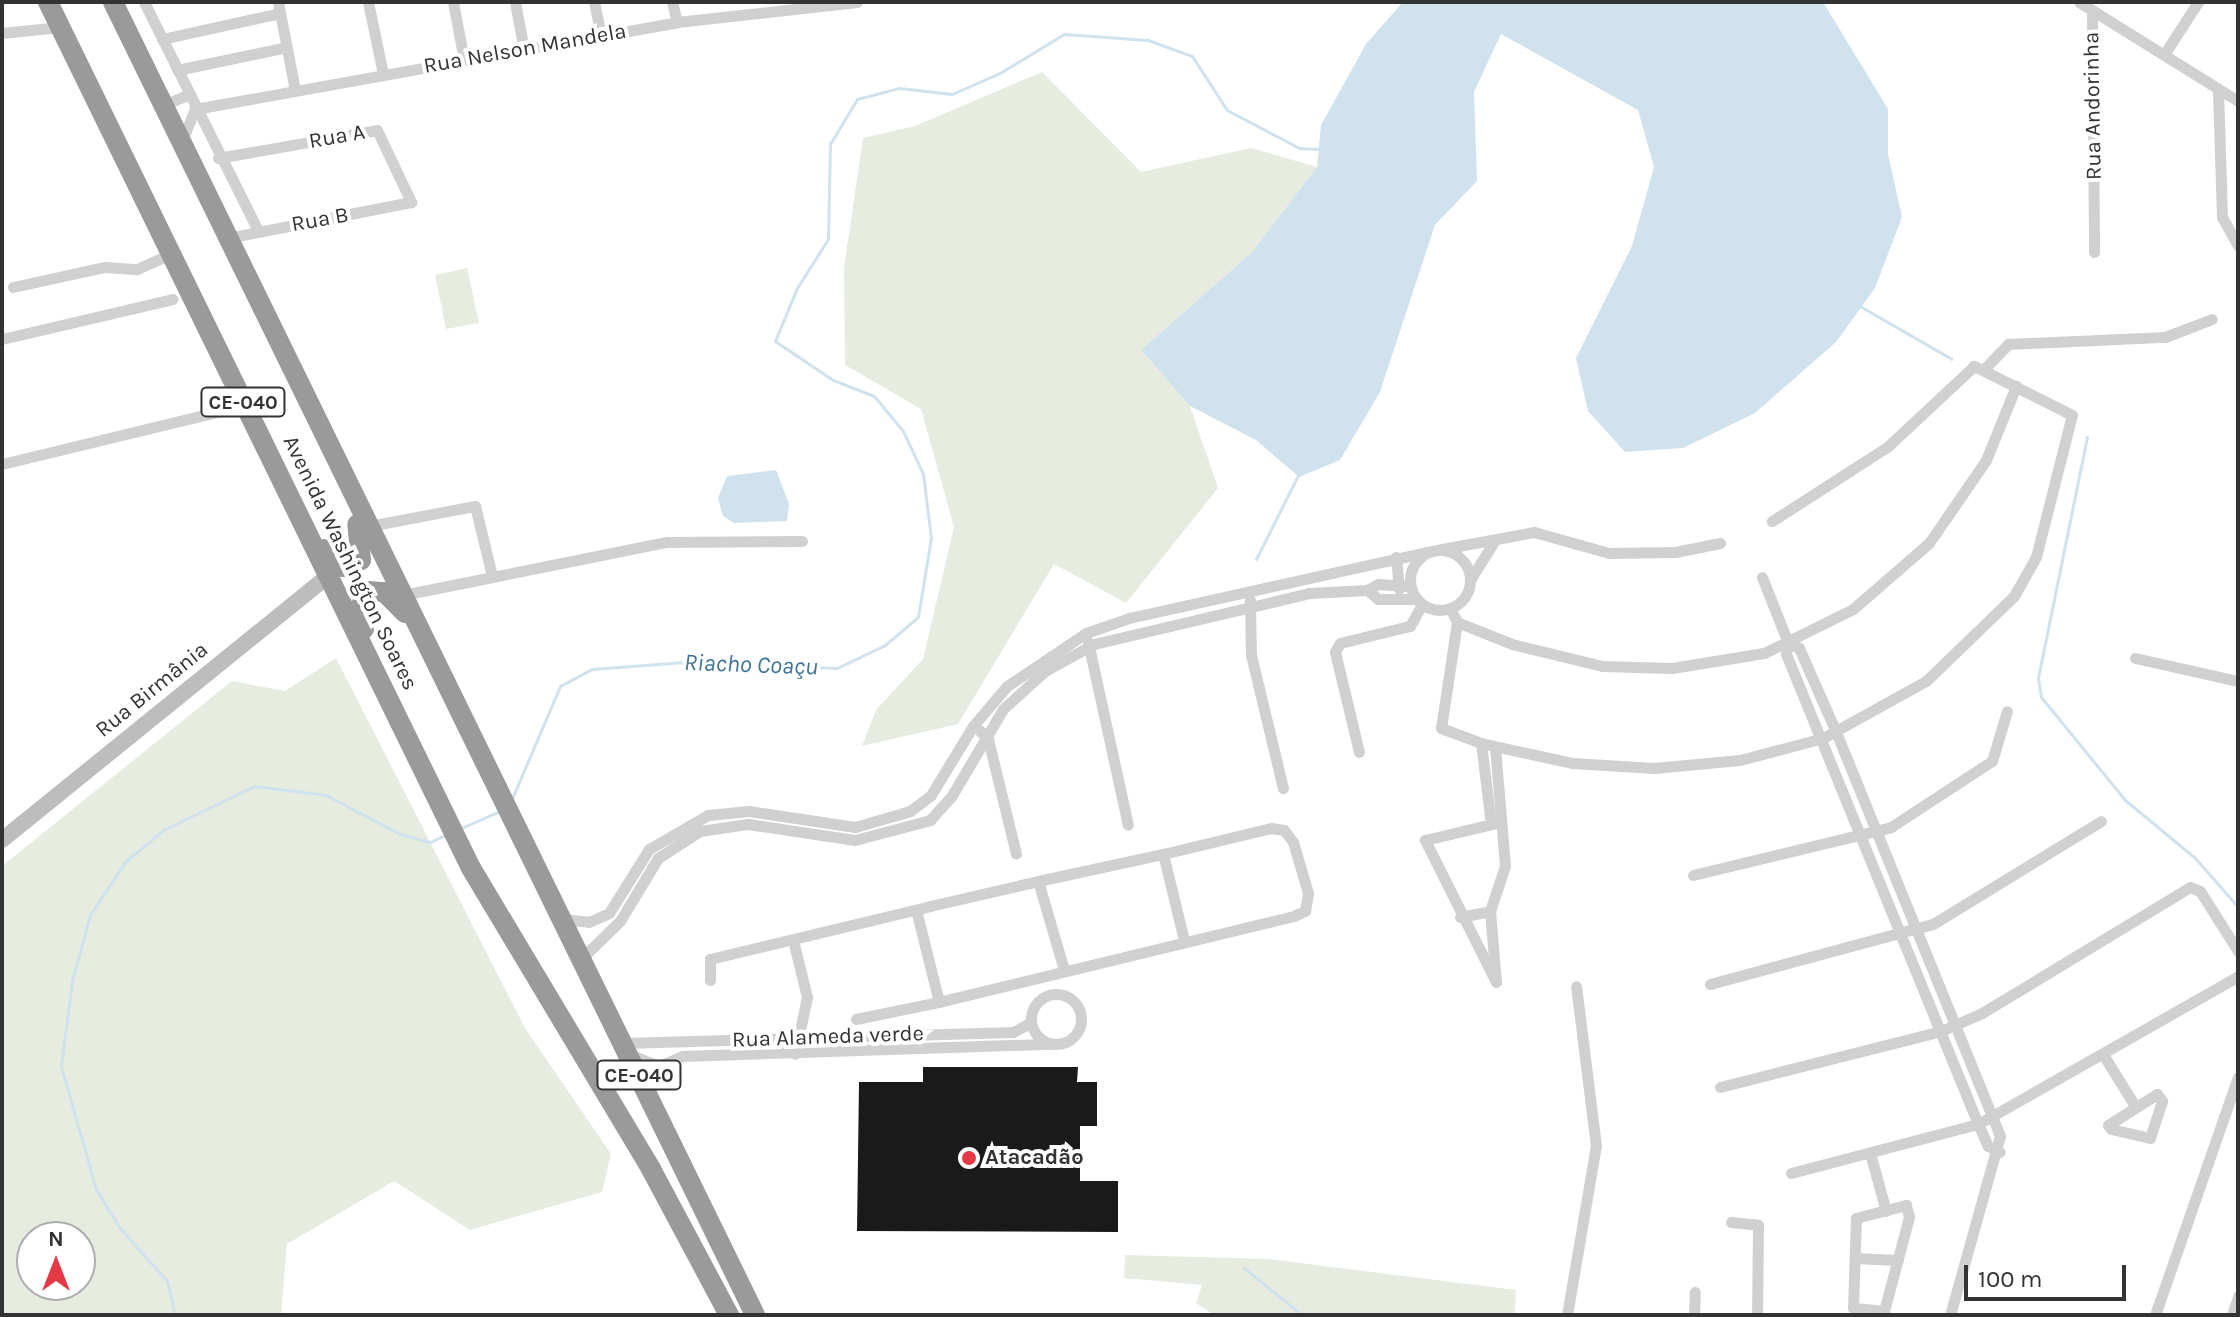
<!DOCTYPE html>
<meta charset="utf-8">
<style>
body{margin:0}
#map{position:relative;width:2240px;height:1317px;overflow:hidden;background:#fff;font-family:Karla,sans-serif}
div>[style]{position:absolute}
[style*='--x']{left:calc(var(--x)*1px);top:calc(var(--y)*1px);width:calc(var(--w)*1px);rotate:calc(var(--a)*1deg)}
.green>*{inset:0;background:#e6ecdf}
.water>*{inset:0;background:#cfe2ee}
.stream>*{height:3px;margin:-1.5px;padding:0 1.5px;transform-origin:1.5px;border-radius:1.5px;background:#cfe2ee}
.building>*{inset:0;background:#1a1a1a}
.street>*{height:11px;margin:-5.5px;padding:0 5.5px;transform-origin:5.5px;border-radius:5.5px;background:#d0d0d0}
.street>.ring{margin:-5.5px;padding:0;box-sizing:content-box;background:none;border:11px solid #d0d0d0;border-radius:50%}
.secondary>*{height:16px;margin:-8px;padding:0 8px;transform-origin:8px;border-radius:8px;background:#bdbdbd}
.highway>*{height:20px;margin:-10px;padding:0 10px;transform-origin:10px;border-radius:10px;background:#9a9a9a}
.dots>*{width:22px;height:22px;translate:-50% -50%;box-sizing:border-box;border:4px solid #fff;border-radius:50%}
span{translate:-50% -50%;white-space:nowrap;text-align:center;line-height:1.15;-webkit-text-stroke:8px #fff;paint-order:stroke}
.shield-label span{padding:2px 6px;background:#fff;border:2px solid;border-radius:6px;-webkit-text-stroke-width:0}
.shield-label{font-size:20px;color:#333;font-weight:700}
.street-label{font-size:22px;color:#333}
.poi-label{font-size:22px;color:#333;font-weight:700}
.left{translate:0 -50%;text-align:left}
.water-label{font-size:24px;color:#3f7597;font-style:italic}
.frame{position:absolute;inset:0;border:4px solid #333;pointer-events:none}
.north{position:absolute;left:16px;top:1221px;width:80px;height:80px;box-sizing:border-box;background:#fff;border:2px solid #adadad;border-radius:50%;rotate:0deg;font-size:22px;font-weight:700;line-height:32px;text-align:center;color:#333}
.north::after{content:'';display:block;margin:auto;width:28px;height:36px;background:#e63946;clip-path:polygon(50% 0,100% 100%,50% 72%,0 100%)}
.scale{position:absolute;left:1964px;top:1265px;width:162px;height:36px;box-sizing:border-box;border:4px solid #333;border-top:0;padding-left:10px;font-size:24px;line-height:28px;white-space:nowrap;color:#333;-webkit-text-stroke:6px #fff;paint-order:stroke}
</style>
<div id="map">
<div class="green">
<div style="clip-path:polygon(1042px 72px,1141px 172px,1251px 148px,1317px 167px,1252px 252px,1141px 350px,1190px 406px,1218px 488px,1126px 603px,1054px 564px,958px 724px,862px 746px,876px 710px,923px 659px,954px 527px,921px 409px,845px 365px,844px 268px,863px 138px,915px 126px)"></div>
<div style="clip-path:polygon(467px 268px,479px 323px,446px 329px,435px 275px)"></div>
<div style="clip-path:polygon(evenodd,336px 658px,525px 1028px,611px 1154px,602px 1192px,470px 1230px,394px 1181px,287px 1244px,281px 1315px,2px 1315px,2px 866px,232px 681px,285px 691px,336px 658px,80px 1237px,80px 1285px,32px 1285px,32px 1237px,80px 1237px)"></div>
<div style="clip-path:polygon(1125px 1255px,1269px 1259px,1516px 1290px,1515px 1313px,1537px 1315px,1214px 1315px,1196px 1303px,1202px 1285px,1124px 1278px)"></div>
</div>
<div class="water">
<div style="clip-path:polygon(1403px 2px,1823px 2px,1888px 109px,1888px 154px,1902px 217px,1875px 288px,1836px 342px,1755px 413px,1683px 448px,1625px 452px,1588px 411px,1576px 358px,1632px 246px,1654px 167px,1638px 110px,1501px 34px,1474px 92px,1477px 181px,1435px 225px,1380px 392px,1340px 460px,1299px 477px,1256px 440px,1190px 406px,1141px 350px,1252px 252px,1317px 167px,1321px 125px,1366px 44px)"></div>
<div style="clip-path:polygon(776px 470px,789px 504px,787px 521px,734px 523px,723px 516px,718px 498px,727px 476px)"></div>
</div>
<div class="stream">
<div style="--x:1858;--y:305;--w:108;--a:29.9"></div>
<div style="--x:2087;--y:437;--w:246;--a:101.5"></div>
<div style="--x:2038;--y:678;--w:19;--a:81"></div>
<div style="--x:2041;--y:697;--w:133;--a:50.8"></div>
<div style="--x:2125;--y:800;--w:91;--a:39.6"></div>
<div style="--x:2195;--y:858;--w:65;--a:48.7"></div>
<div style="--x:1256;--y:559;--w:96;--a:-63.4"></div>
<div style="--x:511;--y:801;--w:125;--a:-66.9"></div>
<div style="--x:560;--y:686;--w:36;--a:-28"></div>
<div style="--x:592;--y:669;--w:93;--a:-4.3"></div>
<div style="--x:685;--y:662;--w:152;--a:2.3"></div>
<div style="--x:837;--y:668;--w:53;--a:-25.6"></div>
<div style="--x:885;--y:645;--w:43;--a:-40.3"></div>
<div style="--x:918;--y:617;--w:80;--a:-80.7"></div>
<div style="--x:931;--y:538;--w:64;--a:-97.1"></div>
<div style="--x:923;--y:474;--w:47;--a:-114.9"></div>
<div style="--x:903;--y:431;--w:45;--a:-129.6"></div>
<div style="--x:874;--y:396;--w:44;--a:-158.7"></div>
<div style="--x:833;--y:380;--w:70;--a:-146.1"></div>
<div style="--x:775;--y:341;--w:57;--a:-67.5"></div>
<div style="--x:797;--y:288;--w:58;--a:-57.7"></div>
<div style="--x:828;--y:239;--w:95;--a:-88.8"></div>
<div style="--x:830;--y:144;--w:52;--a:-59"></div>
<div style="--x:857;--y:99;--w:43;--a:-14.7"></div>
<div style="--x:899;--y:88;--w:53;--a:6.5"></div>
<div style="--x:952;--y:94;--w:52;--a:-23.6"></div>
<div style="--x:1000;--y:73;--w:75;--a:-31.4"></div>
<div style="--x:1064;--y:34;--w:84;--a:4.1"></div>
<div style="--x:1148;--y:40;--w:47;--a:20"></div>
<div style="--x:1192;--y:56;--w:64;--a:57.1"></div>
<div style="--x:1227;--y:110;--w:81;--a:27.8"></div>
<div style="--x:1299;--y:148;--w:21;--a:3"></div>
<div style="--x:459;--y:829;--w:45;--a:-23.7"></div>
<div style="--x:1244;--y:1268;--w:75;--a:39"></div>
<div style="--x:175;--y:1315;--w:35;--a:-103"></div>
<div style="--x:167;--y:1281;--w:72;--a:-131.6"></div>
<div style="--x:119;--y:1227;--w:44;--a:-121.2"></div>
<div style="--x:96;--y:1189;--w:128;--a:-105.9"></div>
<div style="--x:61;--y:1066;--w:86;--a:-82.6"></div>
<div style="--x:72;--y:981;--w:68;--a:-74.7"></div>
<div style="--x:90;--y:915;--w:64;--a:-56.6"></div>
<div style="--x:125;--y:862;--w:50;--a:-40.1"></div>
<div style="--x:163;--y:830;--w:101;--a:-25.8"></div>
<div style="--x:254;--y:786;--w:73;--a:7.1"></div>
<div style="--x:326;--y:795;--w:84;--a:27.8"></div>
<div style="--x:400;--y:834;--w:31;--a:15"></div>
<div style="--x:430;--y:842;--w:17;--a:-25"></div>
</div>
<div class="building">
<div style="clip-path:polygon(923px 1067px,1078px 1067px,1077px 1082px,1097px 1082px,1097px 1126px,1080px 1126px,1080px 1181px,1118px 1181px,1118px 1232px,857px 1231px,859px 1082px,923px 1082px)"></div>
</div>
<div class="street">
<div style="--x:144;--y:2;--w:256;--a:63.5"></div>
<div style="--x:278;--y:2;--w:90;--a:79.1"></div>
<div style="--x:368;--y:2;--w:74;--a:78.2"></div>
<div style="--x:453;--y:2;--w:59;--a:79.3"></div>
<div style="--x:515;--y:2;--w:49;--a:79.4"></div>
<div style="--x:594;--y:2;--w:35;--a:78"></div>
<div style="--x:672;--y:2;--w:21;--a:76"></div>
<div style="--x:2079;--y:2;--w:187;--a:31.9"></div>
<div style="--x:2092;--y:10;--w:242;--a:89.5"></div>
<div style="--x:2;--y:33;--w:58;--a:-5.9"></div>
<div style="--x:162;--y:39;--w:121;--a:-12.4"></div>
<div style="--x:2165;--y:53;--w:61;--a:-57.1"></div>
<div style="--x:177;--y:70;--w:112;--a:-11.8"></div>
<div style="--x:2218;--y:90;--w:127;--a:88.2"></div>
<div style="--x:2222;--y:217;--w:33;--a:61"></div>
<div style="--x:163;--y:105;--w:27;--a:-22"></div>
<div style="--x:177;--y:135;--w:10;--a:-24"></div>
<div style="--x:186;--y:131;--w:24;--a:-68"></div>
<div style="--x:195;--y:109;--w:490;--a:-10.2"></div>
<div style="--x:677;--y:22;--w:181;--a:-6.3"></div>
<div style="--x:218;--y:158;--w:161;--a:-10"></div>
<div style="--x:377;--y:130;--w:80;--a:64.7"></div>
<div style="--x:411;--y:202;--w:187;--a:168.9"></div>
<div style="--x:13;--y:287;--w:94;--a:-12.3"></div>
<div style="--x:105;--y:267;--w:32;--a:4"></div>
<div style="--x:137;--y:269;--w:37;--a:-24"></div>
<div style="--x:2;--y:339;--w:175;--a:-13.2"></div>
<div style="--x:1984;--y:369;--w:35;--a:-46"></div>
<div style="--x:2008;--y:344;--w:157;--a:-2.6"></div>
<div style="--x:2165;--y:337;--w:50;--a:-21"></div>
<div style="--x:2;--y:464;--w:250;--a:-13.6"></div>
<div style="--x:369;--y:526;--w:108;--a:-10.7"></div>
<div style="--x:475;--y:506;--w:72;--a:76.3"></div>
<div style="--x:1437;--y:550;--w:99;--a:-10.5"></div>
<div style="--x:1534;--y:532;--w:78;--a:15.6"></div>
<div style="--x:1609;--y:553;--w:66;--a:-0.9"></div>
<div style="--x:1675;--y:552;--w:46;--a:-11.3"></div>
<div class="ring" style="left:1410px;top:550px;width:49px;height:49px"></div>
<div style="--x:1396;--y:557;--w:32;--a:85"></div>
<div style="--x:1762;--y:577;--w:71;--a:68.5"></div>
<div style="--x:1788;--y:643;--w:11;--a:100"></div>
<div style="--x:1786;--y:654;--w:508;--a:67.78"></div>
<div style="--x:1978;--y:1124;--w:24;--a:66"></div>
<div style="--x:1988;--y:1146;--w:13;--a:27"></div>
<div style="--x:1470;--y:580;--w:47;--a:-58"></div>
<div style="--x:1367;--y:590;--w:13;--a:-29"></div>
<div style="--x:1378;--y:584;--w:32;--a:4"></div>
<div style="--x:403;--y:595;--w:269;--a:-11.4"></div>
<div style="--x:667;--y:542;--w:135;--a:-0.4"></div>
<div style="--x:1250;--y:600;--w:55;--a:89"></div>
<div style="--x:1251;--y:655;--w:137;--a:76.5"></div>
<div style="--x:1450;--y:608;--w:16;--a:63"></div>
<div style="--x:1457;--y:622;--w:59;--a:21.8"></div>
<div style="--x:1512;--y:644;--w:93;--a:13.7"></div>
<div style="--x:1602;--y:666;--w:70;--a:1.6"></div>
<div style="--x:1672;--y:668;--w:93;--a:-9.3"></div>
<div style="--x:1764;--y:653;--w:99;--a:-26.3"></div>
<div style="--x:1853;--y:609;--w:101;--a:-41"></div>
<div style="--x:1929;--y:543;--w:101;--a:-55.5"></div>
<div style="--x:1986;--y:460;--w:80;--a:-67.9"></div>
<div style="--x:1457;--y:622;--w:107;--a:98.6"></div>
<div style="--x:1441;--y:728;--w:43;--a:20.6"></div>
<div style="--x:1481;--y:743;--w:93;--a:12.4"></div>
<div style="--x:1572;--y:763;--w:82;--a:3.5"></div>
<div style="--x:1654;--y:768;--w:86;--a:-5.3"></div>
<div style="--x:1740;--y:760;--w:86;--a:-14.8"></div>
<div style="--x:1823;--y:738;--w:118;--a:-29"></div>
<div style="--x:1926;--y:681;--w:122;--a:-44"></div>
<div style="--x:2014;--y:596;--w:45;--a:-60.6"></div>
<div style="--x:2036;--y:557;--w:146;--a:-75.8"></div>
<div style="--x:2072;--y:415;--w:110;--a:-153.4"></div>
<div style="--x:1974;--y:366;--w:119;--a:137"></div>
<div style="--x:1887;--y:447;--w:137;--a:147.2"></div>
<div style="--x:1088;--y:642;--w:187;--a:77.7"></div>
<div style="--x:1788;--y:643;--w:12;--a:24"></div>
<div style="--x:1799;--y:648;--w:92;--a:66.2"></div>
<div style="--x:1836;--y:732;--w:436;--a:67.9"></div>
<div style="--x:2000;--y:1136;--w:186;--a:105.6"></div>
<div style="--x:2135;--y:658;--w:106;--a:12.6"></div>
<div style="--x:979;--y:730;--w:13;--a:45"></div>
<div style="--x:988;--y:739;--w:118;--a:76.3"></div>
<div style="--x:1481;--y:743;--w:74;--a:83"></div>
<div style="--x:1490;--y:816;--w:10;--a:45"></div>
<div style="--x:1495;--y:747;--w:119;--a:85.2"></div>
<div style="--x:1505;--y:866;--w:47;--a:108.4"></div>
<div style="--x:1490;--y:911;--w:71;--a:85.2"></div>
<div style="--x:1496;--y:982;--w:159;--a:-116.6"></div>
<div style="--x:1425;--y:840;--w:74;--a:-13.3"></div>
<div style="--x:1359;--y:752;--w:103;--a:-103.5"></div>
<div style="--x:1335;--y:652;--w:10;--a:-61"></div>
<div style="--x:1340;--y:643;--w:72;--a:-13.7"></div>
<div style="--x:1410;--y:626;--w:25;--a:-61"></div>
<div style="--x:1163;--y:854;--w:89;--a:76.3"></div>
<div style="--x:1693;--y:875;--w:204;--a:-13.6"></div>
<div style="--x:1891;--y:827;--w:121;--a:-33.2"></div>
<div style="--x:1992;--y:761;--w:52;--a:-73.3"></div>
<div style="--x:1038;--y:881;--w:93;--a:73.7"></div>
<div style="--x:1460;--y:917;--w:31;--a:-11"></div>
<div style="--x:562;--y:919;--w:27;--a:6"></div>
<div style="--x:589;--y:922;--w:22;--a:-24"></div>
<div style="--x:609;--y:913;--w:75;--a:-58"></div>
<div style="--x:649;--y:849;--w:68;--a:-30"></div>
<div style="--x:708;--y:815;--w:41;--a:-5.6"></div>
<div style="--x:749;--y:811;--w:107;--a:8.6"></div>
<div style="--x:855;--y:827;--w:57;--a:-16.2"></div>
<div style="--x:910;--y:811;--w:26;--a:-37"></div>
<div style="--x:931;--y:795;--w:81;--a:-58.7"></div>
<div style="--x:973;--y:726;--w:52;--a:-49.6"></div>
<div style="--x:1007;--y:686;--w:95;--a:-33.9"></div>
<div style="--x:1086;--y:633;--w:46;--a:-19.2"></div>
<div style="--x:1129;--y:618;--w:308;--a:-12.5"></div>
<div style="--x:793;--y:940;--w:59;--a:76.2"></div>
<div style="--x:807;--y:997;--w:58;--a:101.9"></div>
<div style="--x:582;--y:958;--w:53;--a:-44.2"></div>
<div style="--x:620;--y:921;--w:74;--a:-58.9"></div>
<div style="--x:658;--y:858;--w:50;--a:-32.7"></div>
<div style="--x:700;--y:831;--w:49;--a:-8.3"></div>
<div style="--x:748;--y:824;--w:108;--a:8.5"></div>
<div style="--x:855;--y:840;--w:78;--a:-14.9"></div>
<div style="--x:930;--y:820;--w:31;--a:-48"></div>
<div style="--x:951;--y:797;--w:102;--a:-59.4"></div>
<div style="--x:1003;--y:709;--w:57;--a:-42.1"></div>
<div style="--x:1045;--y:671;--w:56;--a:-28.9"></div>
<div style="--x:1094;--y:644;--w:221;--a:-13.3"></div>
<div style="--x:1309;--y:593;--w:58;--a:-3"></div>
<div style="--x:1367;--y:590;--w:14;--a:39"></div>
<div style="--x:1378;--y:599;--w:39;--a:0"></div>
<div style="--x:710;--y:980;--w:21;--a:-90"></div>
<div style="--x:710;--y:959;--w:226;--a:-13.5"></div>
<div style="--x:930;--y:906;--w:111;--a:-13"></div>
<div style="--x:1038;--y:881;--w:128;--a:-12.2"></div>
<div style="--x:1163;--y:854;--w:111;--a:-13.5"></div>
<div style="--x:1271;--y:828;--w:13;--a:9"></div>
<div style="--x:1284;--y:830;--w:15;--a:53"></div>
<div style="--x:1293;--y:842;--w:53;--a:73.6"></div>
<div style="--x:1308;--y:893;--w:18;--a:99"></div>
<div style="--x:1305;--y:911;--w:12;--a:156"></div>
<div style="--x:1294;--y:916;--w:365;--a:166.4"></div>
<div style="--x:939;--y:1002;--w:95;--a:-104"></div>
<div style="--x:1710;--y:984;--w:231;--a:-15.1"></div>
<div style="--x:1933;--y:924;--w:197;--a:-31.5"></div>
<div class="ring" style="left:1031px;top:994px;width:39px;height:39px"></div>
<div style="--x:856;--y:1019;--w:85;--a:-11.6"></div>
<div style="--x:623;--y:1043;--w:390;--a:-1.6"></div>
<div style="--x:1013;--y:1032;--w:19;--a:-28"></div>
<div style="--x:629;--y:1054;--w:32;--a:22"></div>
<div style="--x:659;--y:1066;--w:25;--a:-23"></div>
<div style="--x:682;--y:1056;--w:369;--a:-1.9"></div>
<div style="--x:2104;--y:1056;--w:59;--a:58.2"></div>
<div style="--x:1720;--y:1087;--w:228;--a:-14.2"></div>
<div style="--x:1941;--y:1031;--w:45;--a:-23.7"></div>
<div style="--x:1982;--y:1013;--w:243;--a:-31.2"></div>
<div style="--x:2190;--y:887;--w:11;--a:22"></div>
<div style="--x:2200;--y:891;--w:71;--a:57.7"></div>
<div style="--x:2157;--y:1094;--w:9;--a:54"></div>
<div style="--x:2162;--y:1101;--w:39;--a:108"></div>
<div style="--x:2150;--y:1138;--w:40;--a:-167"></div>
<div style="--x:2111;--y:1129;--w:5;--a:-127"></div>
<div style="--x:2108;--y:1125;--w:58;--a:-32.3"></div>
<div style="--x:1870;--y:1153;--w:60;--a:74.6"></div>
<div style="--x:1791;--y:1173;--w:193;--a:-14.7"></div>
<div style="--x:1978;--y:1124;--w:299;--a:-29.6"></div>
<div style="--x:1906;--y:1205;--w:12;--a:76"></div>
<div style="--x:1909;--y:1217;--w:97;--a:104.9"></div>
<div style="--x:1884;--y:1311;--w:31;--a:-174"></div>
<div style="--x:1853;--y:1308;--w:90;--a:-88.1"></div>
<div style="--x:1856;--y:1218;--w:52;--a:-14.6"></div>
<div style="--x:1731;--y:1222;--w:27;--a:6"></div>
<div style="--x:1758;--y:1225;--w:90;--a:90.6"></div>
<div style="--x:1855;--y:1258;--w:43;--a:2.7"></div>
<div style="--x:1567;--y:1315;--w:171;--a:-80.3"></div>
<div style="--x:1596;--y:1146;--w:161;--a:-97.1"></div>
<div style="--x:1694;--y:1315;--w:23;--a:-88"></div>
<div style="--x:2155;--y:1315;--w:252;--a:-70.8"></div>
<div style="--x:2232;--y:1315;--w:20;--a:-72"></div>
</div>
<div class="secondary">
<div style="--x:2;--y:840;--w:423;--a:-39"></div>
</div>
<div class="highway">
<div style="--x:48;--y:2;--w:964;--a:63.97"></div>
<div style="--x:471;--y:868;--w:351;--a:59.1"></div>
<div style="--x:651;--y:1169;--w:166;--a:61.9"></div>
<div style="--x:113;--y:2;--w:1462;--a:63.94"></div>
<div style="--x:324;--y:549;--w:25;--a:45"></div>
<div style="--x:342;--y:567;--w:20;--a:-20"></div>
<div style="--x:361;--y:560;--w:36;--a:-96"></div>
<div style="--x:364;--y:629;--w:19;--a:-108"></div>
<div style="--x:358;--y:611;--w:22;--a:-63"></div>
<div style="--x:368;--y:591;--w:16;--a:4"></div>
<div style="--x:384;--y:592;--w:30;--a:45"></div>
</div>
<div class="dots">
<div style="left:969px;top:1158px;background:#e63946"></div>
</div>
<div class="shield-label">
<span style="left:243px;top:402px">CE-040</span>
<span style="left:639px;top:1075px">CE-040</span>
</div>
<div class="street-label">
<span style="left:525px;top:49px;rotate:-10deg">Rua Nelson Mandela</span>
<span style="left:2093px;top:106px;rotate:-91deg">Rua Andorinha</span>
<span style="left:337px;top:137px;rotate:-10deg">Rua A</span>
<span style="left:320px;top:220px;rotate:-10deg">Rua B</span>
<span style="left:350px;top:563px;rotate:64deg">Avenida Washington Soares</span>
<span style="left:152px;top:690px;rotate:-39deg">Rua Birmânia</span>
<span style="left:828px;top:1037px;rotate:-2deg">Rua Alameda verde</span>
</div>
<div class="poi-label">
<span class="left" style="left:985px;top:1158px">Atacadão</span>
</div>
<div class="water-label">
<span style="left:751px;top:665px;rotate:2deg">Riacho Coaçu</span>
</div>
<div class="frame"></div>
<div class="north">N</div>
<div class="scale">100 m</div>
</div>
